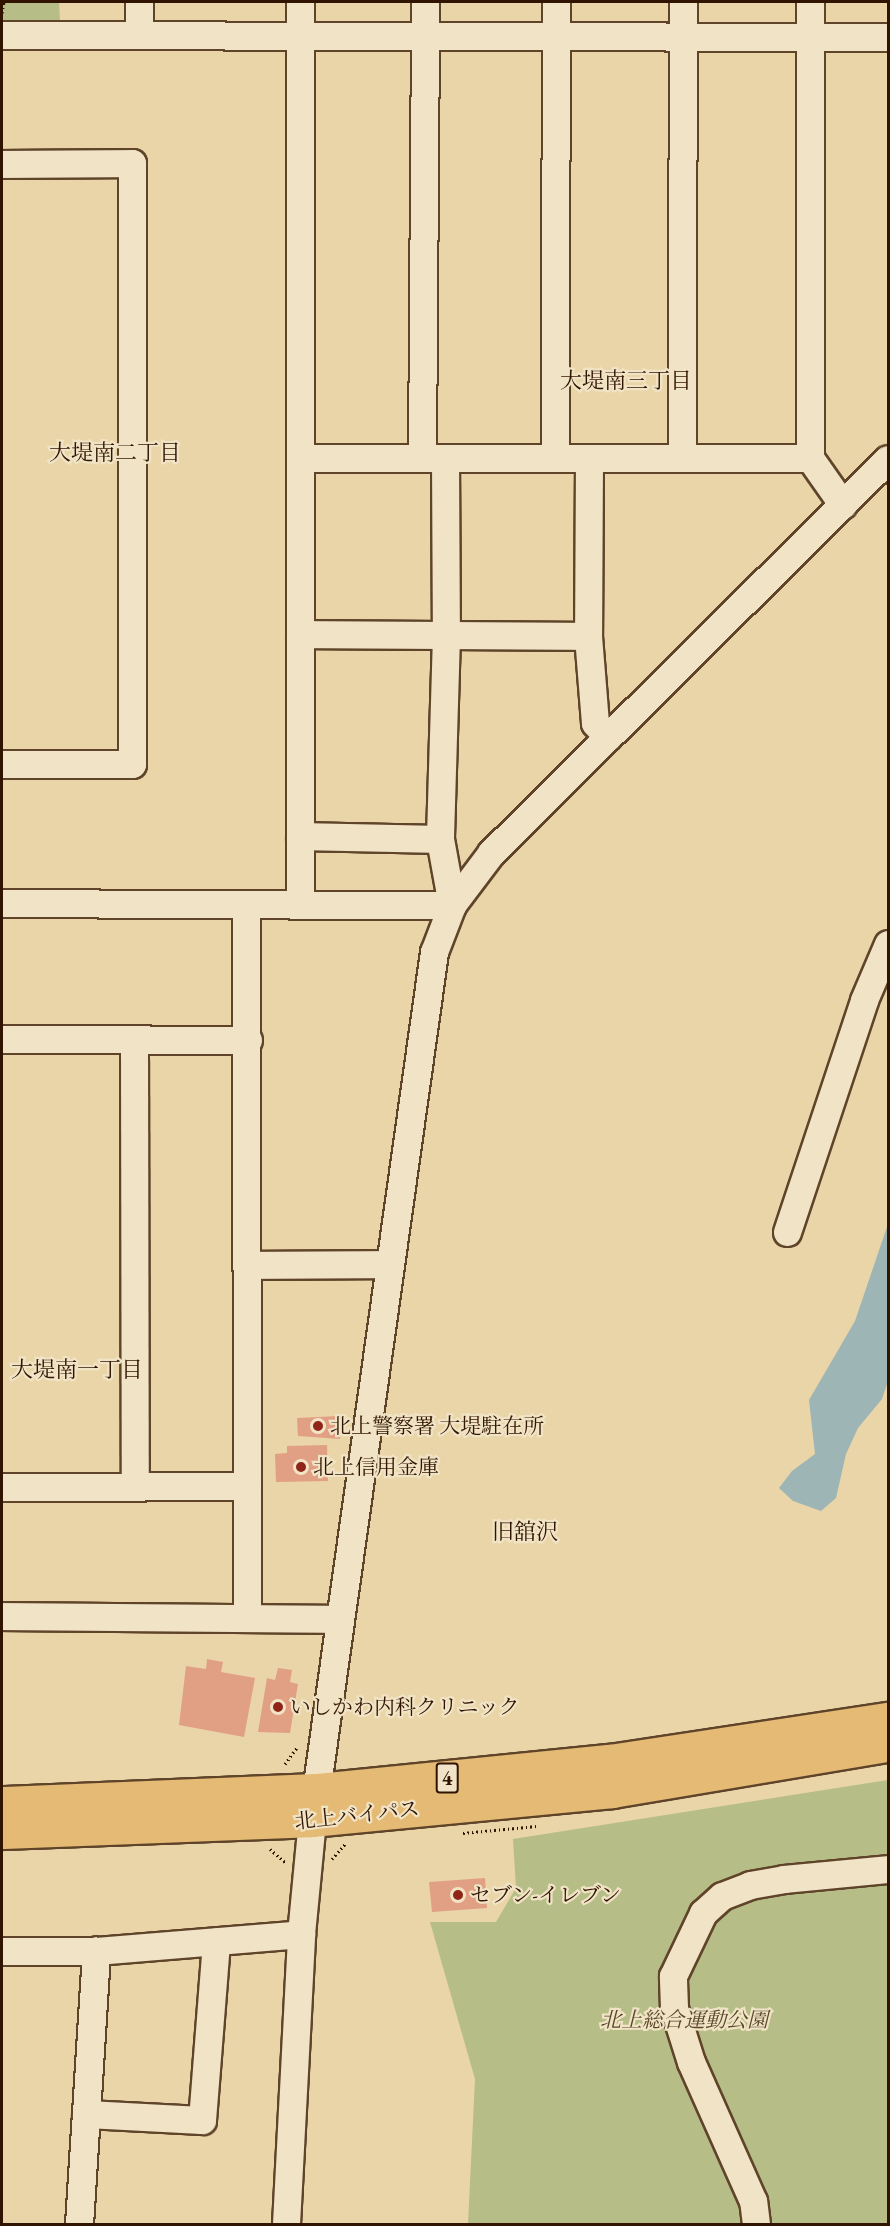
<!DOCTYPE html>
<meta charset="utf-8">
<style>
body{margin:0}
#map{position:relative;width:890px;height:2226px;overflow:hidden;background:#e9d5a7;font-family:"EB Garamond","Noto Serif JP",serif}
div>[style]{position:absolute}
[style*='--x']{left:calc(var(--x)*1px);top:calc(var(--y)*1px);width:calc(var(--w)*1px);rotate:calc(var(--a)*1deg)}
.green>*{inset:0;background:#b6bd87}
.water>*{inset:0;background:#9db5b4}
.building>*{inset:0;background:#e1a083}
.path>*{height:3px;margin-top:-1.5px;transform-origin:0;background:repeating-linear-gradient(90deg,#311400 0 1.5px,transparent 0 4.5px)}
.roads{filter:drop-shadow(2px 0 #5f442a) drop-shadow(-2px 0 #5f442a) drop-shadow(0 2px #5f442a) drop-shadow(0 -2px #5f442a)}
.minor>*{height:27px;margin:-13.5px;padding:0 13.5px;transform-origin:13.5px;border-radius:13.5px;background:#f1e4c6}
.highway>*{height:33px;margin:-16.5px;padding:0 16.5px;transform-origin:16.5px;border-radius:16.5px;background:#e4ba74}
.dots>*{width:16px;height:16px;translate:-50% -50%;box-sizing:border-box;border:3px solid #f1e4c6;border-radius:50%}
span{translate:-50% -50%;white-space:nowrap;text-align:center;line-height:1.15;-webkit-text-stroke:4.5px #f1e4c6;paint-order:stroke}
.shield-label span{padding:2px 4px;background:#f1e4c6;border:2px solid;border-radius:4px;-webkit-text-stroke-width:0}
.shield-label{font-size:20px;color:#311400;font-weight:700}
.poi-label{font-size:21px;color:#311400}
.left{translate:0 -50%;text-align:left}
.street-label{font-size:21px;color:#311400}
.park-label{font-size:21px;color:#594728;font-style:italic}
.neighbourhood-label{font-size:22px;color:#311400}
.frame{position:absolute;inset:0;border:3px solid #311400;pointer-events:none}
</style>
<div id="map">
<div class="green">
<div style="clip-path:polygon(2px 2px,59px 2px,60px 21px,2px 20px)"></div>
<div style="clip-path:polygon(888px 1780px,888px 2224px,468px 2224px,475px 2079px,430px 1922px,496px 1922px,516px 1888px,513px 1839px)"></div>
</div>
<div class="water">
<div style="clip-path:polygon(888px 1224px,888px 1381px,882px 1399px,858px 1428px,846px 1454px,836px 1498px,821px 1511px,793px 1501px,779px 1488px,792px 1471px,815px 1454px,809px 1400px,855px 1321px)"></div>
</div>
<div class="building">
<div style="clip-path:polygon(339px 1416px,340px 1439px,298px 1436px,297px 1418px)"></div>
<div style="clip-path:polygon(327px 1445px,328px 1481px,276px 1482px,275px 1454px,287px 1453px,287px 1446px)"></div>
<div style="clip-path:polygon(207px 1659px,223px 1662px,221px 1672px,255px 1678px,244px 1737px,179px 1725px,186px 1666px,206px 1669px)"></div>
<div style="clip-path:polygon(278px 1668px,292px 1670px,290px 1682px,298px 1684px,290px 1733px,258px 1732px,267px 1678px,275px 1680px)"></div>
<div style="clip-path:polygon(485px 1878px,487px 1908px,432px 1912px,429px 1882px)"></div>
</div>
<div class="path">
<div style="--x:2;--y:13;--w:11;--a:-80"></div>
<div style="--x:285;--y:1764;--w:22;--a:-54"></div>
<div style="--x:463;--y:1833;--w:74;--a:-5.4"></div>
<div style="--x:270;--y:1849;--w:20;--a:41"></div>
<div style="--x:332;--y:1859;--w:20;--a:-49"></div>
</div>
<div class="roads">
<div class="minor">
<div style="--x:300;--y:2;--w:903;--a:90"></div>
<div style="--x:810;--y:2;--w:456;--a:90"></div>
<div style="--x:2;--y:35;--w:886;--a:0.13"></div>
<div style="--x:139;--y:35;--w:33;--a:-90"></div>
<div style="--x:2;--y:164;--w:130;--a:-0.4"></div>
<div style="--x:132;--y:163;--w:601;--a:90"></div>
<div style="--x:132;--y:764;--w:130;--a:180"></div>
<div style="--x:300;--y:458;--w:510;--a:0"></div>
<div style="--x:810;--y:458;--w:57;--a:54.9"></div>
<div style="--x:422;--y:458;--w:456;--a:-89.6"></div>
<div style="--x:445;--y:458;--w:177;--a:89.7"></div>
<div style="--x:446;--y:635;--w:204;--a:91.7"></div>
<div style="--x:440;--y:839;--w:67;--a:79.7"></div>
<div style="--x:555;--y:458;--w:456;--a:-89.9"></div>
<div style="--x:589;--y:458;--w:178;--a:90.3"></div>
<div style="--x:588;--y:636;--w:87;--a:85.4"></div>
<div style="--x:595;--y:723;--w:19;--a:47"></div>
<div style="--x:682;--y:458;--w:456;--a:-89.9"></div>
<div style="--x:300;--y:634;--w:288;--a:0.4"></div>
<div style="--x:300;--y:836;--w:140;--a:1.2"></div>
<div style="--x:2;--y:903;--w:450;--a:0.3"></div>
<div style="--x:246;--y:904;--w:713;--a:89.92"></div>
<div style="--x:2;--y:1039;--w:246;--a:0.2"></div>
<div style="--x:134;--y:1040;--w:447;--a:89.9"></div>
<div style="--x:787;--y:1232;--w:244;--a:-71.6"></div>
<div style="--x:864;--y:1000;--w:61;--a:-66.8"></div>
<div style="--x:248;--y:1265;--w:142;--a:-0.4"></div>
<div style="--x:2;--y:1487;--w:245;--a:-0.2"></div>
<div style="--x:2;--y:1616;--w:336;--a:0.5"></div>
<div style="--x:2;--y:1951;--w:94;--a:0"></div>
<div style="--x:96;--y:1951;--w:206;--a:-4.7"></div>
<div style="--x:86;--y:2114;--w:116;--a:3"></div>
<div style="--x:202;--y:2120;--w:179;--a:-85.5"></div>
<div style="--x:79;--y:2224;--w:274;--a:-86.4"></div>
<div style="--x:286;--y:2224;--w:290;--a:-87"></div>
<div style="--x:301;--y:1934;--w:115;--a:-84.5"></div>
<div style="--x:312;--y:1820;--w:877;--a:-82"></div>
<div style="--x:434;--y:952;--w:50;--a:-69"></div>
<div style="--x:452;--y:905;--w:65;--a:-53.1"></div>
<div style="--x:491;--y:853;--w:559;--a:-44.78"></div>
<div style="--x:756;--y:2224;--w:23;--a:-97"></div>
<div style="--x:753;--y:2201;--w:152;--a:-114"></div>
<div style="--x:691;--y:2062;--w:57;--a:-107.5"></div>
<div style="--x:674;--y:2008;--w:32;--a:-92"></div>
<div style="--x:673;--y:1976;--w:70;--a:-64.5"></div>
<div style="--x:703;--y:1913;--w:25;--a:-42"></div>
<div style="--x:722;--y:1896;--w:30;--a:-21"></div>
<div style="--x:750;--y:1885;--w:35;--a:-10"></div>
<div style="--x:784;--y:1879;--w:104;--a:-5.5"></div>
</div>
<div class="highway">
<div style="--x:2;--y:1803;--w:315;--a:-2.4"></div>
<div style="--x:317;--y:1790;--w:293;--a:-5.7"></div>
<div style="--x:609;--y:1761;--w:282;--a:-8.6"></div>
<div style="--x:2;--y:1832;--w:310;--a:-2.2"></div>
<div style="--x:312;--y:1820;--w:301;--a:-5.5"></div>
<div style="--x:612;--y:1791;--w:280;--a:-9.5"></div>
</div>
</div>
<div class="dots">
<div style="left:318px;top:1426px;background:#8f2418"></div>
<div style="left:301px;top:1467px;background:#8f2418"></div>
<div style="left:278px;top:1707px;background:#8f2418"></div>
<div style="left:458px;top:1895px;background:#8f2418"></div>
</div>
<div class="shield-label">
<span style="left:447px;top:1778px">4</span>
</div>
<div class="poi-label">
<span class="left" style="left:330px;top:1426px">北上警察署 大堤駐在所</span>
<span class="left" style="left:313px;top:1467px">北上信用金庫</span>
<span class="left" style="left:290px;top:1707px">いしかわ内科クリニック</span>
<span class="left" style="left:470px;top:1895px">セブン-イレブン</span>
</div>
<div class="street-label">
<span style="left:357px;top:1815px;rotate:-6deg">北上バイパス</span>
</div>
<div class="park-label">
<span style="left:684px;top:2020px">北上総合運動公園</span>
</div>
<div class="neighbourhood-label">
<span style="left:626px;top:381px">大堤南三丁目</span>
<span style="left:115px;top:453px">大堤南二丁目</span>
<span style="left:77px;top:1370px">大堤南一丁目</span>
<span style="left:525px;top:1532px">旧舘沢</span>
</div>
<div class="frame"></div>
</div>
